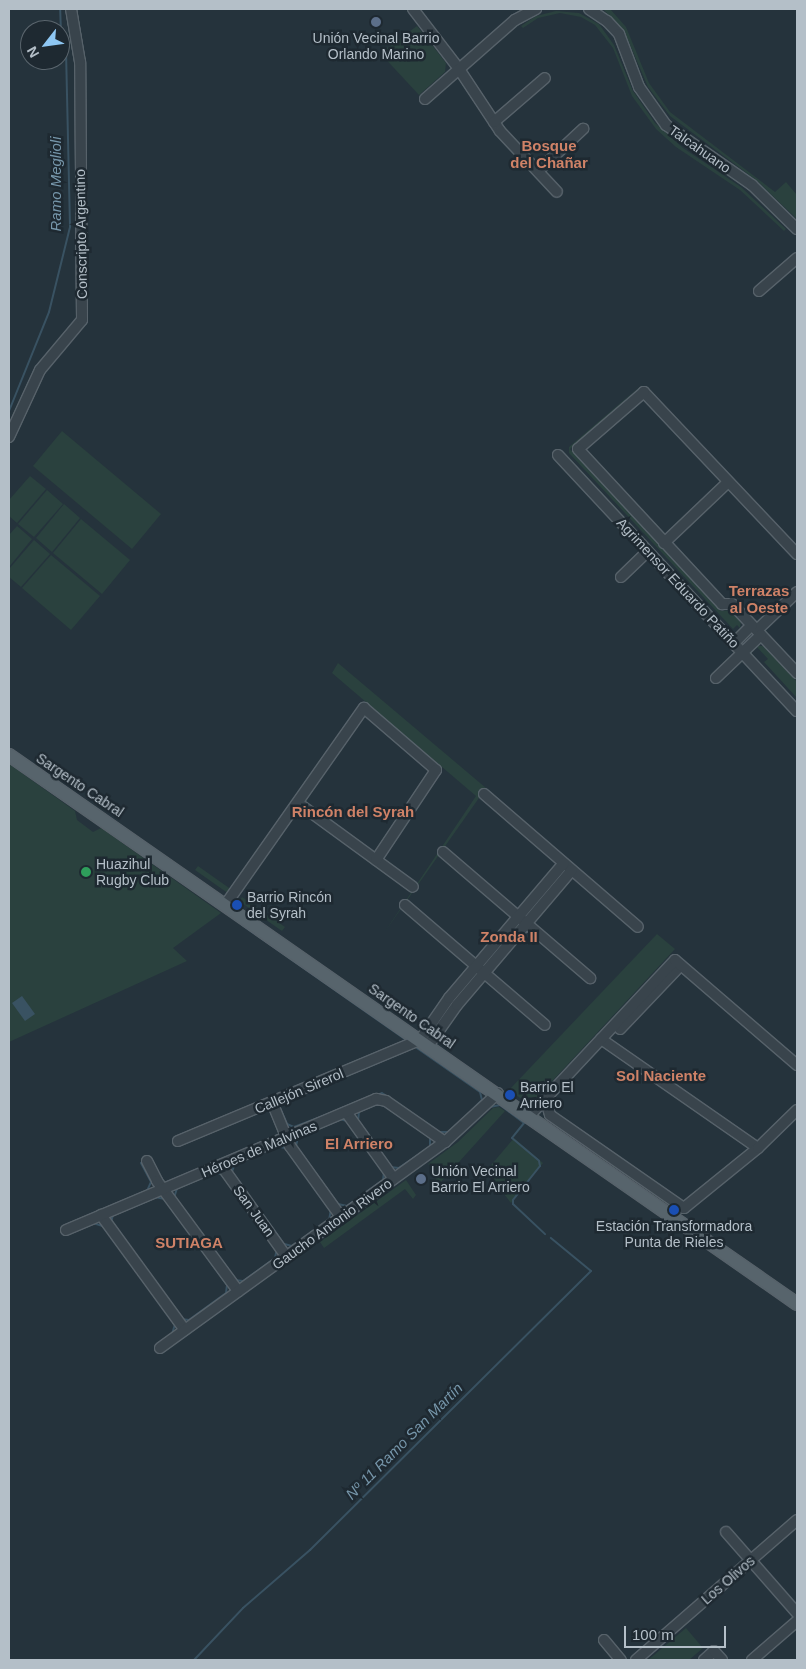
<!DOCTYPE html>
<meta charset="utf-8">
<style>
body{margin:0}
#map{position:relative;width:806px;height:1669px;overflow:hidden;background:#25333c;font-family:Helvetica,sans-serif}
div>[style]{position:absolute}
[style*='--x']{left:calc(var(--x)*1px);top:calc(var(--y)*1px);width:calc(var(--w)*1px);rotate:calc(var(--a)*1deg)}
.green>*{inset:0;background:#2a413e}
.water>*{inset:0;background:#395262}
.stream>*{height:2px;margin:-1px;padding:0 1px;transform-origin:1px;border-radius:1px;background:#395262}
.roads{filter:drop-shadow(1px 0 #57626a) drop-shadow(-1px 0 #57626a) drop-shadow(0 1px #57626a) drop-shadow(0 -1px #57626a)}
.minor>*{height:10px;margin:-5px;padding:0 5px;transform-origin:5px;border-radius:5px;background:#39444c}
.major>*{height:12px;margin:-6px;padding:0 6px;transform-origin:6px;border-radius:6px;background:#57646c}
.dots>*{width:14px;height:14px;translate:-50% -50%;box-sizing:border-box;border:2px solid #1e2931;border-radius:50%}
span{translate:-50% -50%;white-space:nowrap;text-align:center;line-height:1.15;-webkit-text-stroke:5px #1e2931;paint-order:stroke}
.poi-label{font-size:14px;color:#b4bfc8}
.left{translate:0 -50%;text-align:left}
.street-label{font-size:14px;color:#b4bfc8}
.neighbourhood-label{font-size:15px;color:#cf8267;font-weight:700}
.water-label{font-size:15px;color:#7696aa;font-style:italic}
.frame{position:absolute;inset:0;border:10px solid #b4bfc8;pointer-events:none}
.north{position:absolute;left:20px;top:20px;width:50px;height:50px;box-sizing:border-box;background:#1e2931;border:1px solid #5a656d;border-radius:50%;rotate:240deg;font-size:14px;font-weight:700;line-height:20px;text-align:center;color:#b4bfc8}
.north::after{content:'';display:block;margin:auto;width:18px;height:22px;background:#8ec7f3;clip-path:polygon(50% 0,100% 100%,50% 72%,0 100%)}
.scale{position:absolute;left:624px;top:1626px;width:102px;height:22px;box-sizing:border-box;border:2px solid #b4bfc8;border-top:0;padding-left:6px;font-size:15px;line-height:18px;white-space:nowrap;color:#b4bfc8;-webkit-text-stroke:4px #1e2931;paint-order:stroke}
</style>
<div id="map">
<div class="green">
<div style="clip-path:polygon(603px 9px,611px 10px,626px 27px,649px 83px,670px 112px,775px 192px,786px 182px,797px 195px,797px 219px,756px 180px,670px 116px,648px 87px,624px 31px)"></div>
<div style="clip-path:polygon(556px 11px,579px 13px,599px 24px,614px 45px,633px 91px,655px 123px,683px 148px,741px 187px,786px 229px,784px 231px,740px 190px,676px 147px,656px 129px,632px 96px,613px 48px,595px 25px,581px 17px,560px 13px,538px 18px,523px 28px,521px 26px,536px 16px)"></div>
<div style="clip-path:polygon(417px 26px,446px 63px,445px 72px,419px 95px,380px 53px)"></div>
<div style="clip-path:polygon(645px 382px,570px 449px,721px 611px,730px 610px,741px 621px,740px 628px,737px 625px,733px 629px,569px 453px,569px 447px)"></div>
<div style="clip-path:polygon(62px 431px,161px 514px,132px 549px,33px 466px)"></div>
<div style="clip-path:polygon(30px 476px,46px 489px,17px 523px,9px 516px,9px 500px)"></div>
<div style="clip-path:polygon(47px 490px,63px 504px,34px 537px,18px 524px)"></div>
<div style="clip-path:polygon(64px 504px,80px 518px,52px 552px,36px 538px)"></div>
<div style="clip-path:polygon(81px 519px,130px 560px,102px 594px,53px 553px)"></div>
<div style="clip-path:polygon(17px 526px,32px 539px,9px 567px,9px 535px)"></div>
<div style="clip-path:polygon(34px 540px,50px 554px,21px 587px,9px 577px,9px 569px)"></div>
<div style="clip-path:polygon(51px 555px,100px 596px,71px 630px,22px 588px)"></div>
<div style="clip-path:polygon(756px 646px,764px 646px,797px 682px,797px 698px,764px 662px,768px 659px)"></div>
<div style="clip-path:polygon(338px 663px,486px 788px,384px 933px,476px 796px,332px 673px)"></div>
<div style="clip-path:polygon(9px 764px,75px 811px,77px 820px,93px 832px,101px 828px,221px 913px,173px 948px,187px 961px,9px 1042px)"></div>
<div style="clip-path:polygon(198px 866px,232px 890px,229px 894px,195px 870px)"></div>
<div style="clip-path:polygon(242px 897px,285px 927px,282px 931px,239px 901px)"></div>
<div style="clip-path:polygon(657px 934px,675px 949px,530px 1105px,509px 1090px)"></div>
<div style="clip-path:polygon(499px 1107px,505px 1111px,440px 1183px,435px 1179px,440px 1174px,428px 1164px,458px 1142px,493px 1108px)"></div>
<div style="clip-path:polygon(514px 1138px,543px 1163px,511px 1203px,486px 1171px)"></div>
<div style="clip-path:polygon(406px 1180px,416px 1195px,413px 1199px,405px 1189px,324px 1248px,320px 1242px)"></div>
<div style="clip-path:polygon(686px 1628px,703px 1648px,689px 1660px,648px 1660px)"></div>
</div>
<div class="water">
<div style="clip-path:polygon(22px 996px,35px 1014px,25px 1021px,12px 1003px)"></div>
</div>
<div class="stream">
<div style="--x:9;--y:411;--w:107;--a:-68"></div>
<div style="--x:49;--y:312;--w:88;--a:-76.1"></div>
<div style="--x:70;--y:227;--w:177;--a:-91.3"></div>
<div style="--x:66;--y:50;--w:18;--a:-106"></div>
<div style="--x:61;--y:33;--w:24;--a:-92"></div>
<div style="--x:242;--y:925;--w:200;--a:35"></div>
<div style="--x:414;--y:1046;--w:80;--a:34.9"></div>
<div style="--x:480;--y:1092;--w:8;--a:76"></div>
<div style="--x:482;--y:1100;--w:16;--a:135"></div>
<div style="--x:377;--y:1095;--w:5;--a:-22"></div>
<div style="--x:382;--y:1093;--w:7;--a:34"></div>
<div style="--x:375;--y:1105;--w:8;--a:0"></div>
<div style="--x:383;--y:1105;--w:57;--a:34.2"></div>
<div style="--x:430;--y:1137;--w:10;--a:90"></div>
<div style="--x:430;--y:1147;--w:37;--a:146"></div>
<div style="--x:399;--y:1168;--w:9;--a:-174"></div>
<div style="--x:390;--y:1167;--w:56;--a:-124.8"></div>
<div style="--x:358;--y:1121;--w:10;--a:-84"></div>
<div style="--x:359;--y:1111;--w:17;--a:-21"></div>
<div style="--x:490;--y:1107;--w:10;--a:-11"></div>
<div style="--x:500;--y:1105;--w:30;--a:37"></div>
<div style="--x:524;--y:1123;--w:19;--a:129"></div>
<div style="--x:512;--y:1138;--w:35;--a:40"></div>
<div style="--x:539;--y:1161;--w:5;--a:79"></div>
<div style="--x:540;--y:1166;--w:43;--a:128.5"></div>
<div style="--x:513;--y:1200;--w:4;--a:90"></div>
<div style="--x:513;--y:1204;--w:44;--a:43.2"></div>
<div style="--x:280;--y:1108;--w:17;--a:66"></div>
<div style="--x:287;--y:1124;--w:8;--a:23"></div>
<div style="--x:294;--y:1127;--w:34;--a:-21"></div>
<div style="--x:340;--y:1119;--w:7;--a:16"></div>
<div style="--x:347;--y:1121;--w:63;--a:54"></div>
<div style="--x:384;--y:1172;--w:8;--a:97"></div>
<div style="--x:383;--y:1180;--w:44;--a:144.2"></div>
<div style="--x:347;--y:1206;--w:9;--a:-167"></div>
<div style="--x:338;--y:1204;--w:72;--a:-125.9"></div>
<div style="--x:296;--y:1146;--w:9;--a:-77"></div>
<div style="--x:298;--y:1137;--w:46;--a:-23.2"></div>
<div style="--x:439;--y:1132;--w:10;--a:0"></div>
<div style="--x:459;--y:1136;--w:10;--a:-45"></div>
<div style="--x:277;--y:1146;--w:8;--a:14"></div>
<div style="--x:285;--y:1148;--w:76;--a:53"></div>
<div style="--x:331;--y:1209;--w:11;--a:100"></div>
<div style="--x:329;--y:1220;--w:45;--a:144.9"></div>
<div style="--x:292;--y:1246;--w:8;--a:-166"></div>
<div style="--x:284;--y:1244;--w:89;--a:-125.8"></div>
<div style="--x:232;--y:1172;--w:9;--a:-72"></div>
<div style="--x:235;--y:1163;--w:45;--a:-22"></div>
<div style="--x:141;--y:1163;--w:21;--a:62"></div>
<div style="--x:151;--y:1182;--w:10;--a:114"></div>
<div style="--x:214;--y:1172;--w:10;--a:17"></div>
<div style="--x:224;--y:1175;--w:91;--a:54.4"></div>
<div style="--x:277;--y:1249;--w:9;--a:103"></div>
<div style="--x:275;--y:1258;--w:39;--a:144"></div>
<div style="--x:243;--y:1281;--w:9;--a:-174"></div>
<div style="--x:234;--y:1280;--w:102;--a:-126.2"></div>
<div style="--x:174;--y:1198;--w:10;--a:-73"></div>
<div style="--x:177;--y:1188;--w:40;--a:-23.4"></div>
<div style="--x:155;--y:1197;--w:10;--a:11"></div>
<div style="--x:165;--y:1199;--w:106;--a:54.2"></div>
<div style="--x:227;--y:1285;--w:8;--a:97"></div>
<div style="--x:226;--y:1293;--w:46;--a:143.9"></div>
<div style="--x:189;--y:1320;--w:8;--a:-173"></div>
<div style="--x:181;--y:1319;--w:119;--a:-126.1"></div>
<div style="--x:111;--y:1223;--w:9;--a:-77"></div>
<div style="--x:113;--y:1214;--w:45;--a:-22"></div>
<div style="--x:93;--y:1223;--w:10;--a:17"></div>
<div style="--x:172;--y:1334;--w:10;--a:-73"></div>
<div style="--x:194;--y:1660;--w:71;--a:-46.7"></div>
<div style="--x:243;--y:1608;--w:89;--a:-40.9"></div>
<div style="--x:310;--y:1550;--w:396;--a:-44.8"></div>
<div style="--x:591;--y:1271;--w:52;--a:-140.5"></div>
</div>
<div class="roads">
<div class="minor">
<div style="--x:413;--y:9;--w:76;--a:52.5"></div>
<div style="--x:459;--y:69;--w:74;--a:56.5"></div>
<div style="--x:500;--y:131;--w:83;--a:46.9"></div>
<div style="--x:589;--y:9;--w:22;--a:34"></div>
<div style="--x:607;--y:21;--w:18;--a:47"></div>
<div style="--x:619;--y:34;--w:57;--a:69.3"></div>
<div style="--x:639;--y:87;--w:47;--a:54.6"></div>
<div style="--x:666;--y:125;--w:105;--a:34.9"></div>
<div style="--x:752;--y:185;--w:63;--a:44.4"></div>
<div style="--x:425;--y:99;--w:120;--a:-41.3"></div>
<div style="--x:515;--y:20;--w:24;--a:-28"></div>
<div style="--x:494;--y:122;--w:67;--a:-40.8"></div>
<div style="--x:538;--y:171;--w:62;--a:-43"></div>
<div style="--x:759;--y:291;--w:50;--a:-41"></div>
<div style="--x:9;--y:437;--w:74;--a:-65.2"></div>
<div style="--x:40;--y:370;--w:65;--a:-50"></div>
<div style="--x:82;--y:320;--w:258;--a:-90.4"></div>
<div style="--x:80;--y:62;--w:54;--a:-99.6"></div>
<div style="--x:558;--y:455;--w:350;--a:47"></div>
<div style="--x:664;--y:543;--w:88;--a:-43.6"></div>
<div style="--x:797;--y:554;--w:223;--a:-133.4"></div>
<div style="--x:644;--y:392;--w:87;--a:139.2"></div>
<div style="--x:578;--y:449;--w:212;--a:47.1"></div>
<div style="--x:722;--y:604;--w:10;--a:0"></div>
<div style="--x:732;--y:604;--w:95;--a:46.7"></div>
<div style="--x:621;--y:577;--w:37;--a:-44"></div>
<div style="--x:757;--y:630;--w:55;--a:-43.5"></div>
<div style="--x:734;--y:643;--w:25;--a:-45"></div>
<div style="--x:716;--y:678;--w:62;--a:-43.7"></div>
<div style="--x:484;--y:794;--w:203;--a:40.8"></div>
<div style="--x:298;--y:803;--w:142;--a:36.1"></div>
<div style="--x:443;--y:852;--w:194;--a:40.6"></div>
<div style="--x:226;--y:904;--w:240;--a:-54.9"></div>
<div style="--x:364;--y:708;--w:95;--a:40.7"></div>
<div style="--x:436;--y:770;--w:108;--a:123.7"></div>
<div style="--x:405;--y:905;--w:184;--a:40.6"></div>
<div style="--x:620;--y:1029;--w:88;--a:-46.4"></div>
<div style="--x:601;--y:1039;--w:191;--a:34.8"></div>
<div style="--x:428;--y:1046;--w:50;--a:-54.7"></div>
<div style="--x:457;--y:1005;--w:177;--a:-49.6"></div>
<div style="--x:547;--y:1105;--w:10;--a:73"></div>
<div style="--x:550;--y:1115;--w:163;--a:34.8"></div>
<div style="--x:684;--y:1208;--w:95;--a:-39"></div>
<div style="--x:758;--y:1148;--w:54;--a:-44.3"></div>
<div style="--x:274;--y:1107;--w:42;--a:67.7"></div>
<div style="--x:290;--y:1146;--w:87;--a:54.3"></div>
<div style="--x:346;--y:1112;--w:82;--a:54.4"></div>
<div style="--x:530;--y:1115;--w:212;--a:-46.9"></div>
<div style="--x:675;--y:960;--w:161;--a:40.7"></div>
<div style="--x:178;--y:1141;--w:262;--a:-22.7"></div>
<div style="--x:420;--y:1040;--w:51;--a:-55.4"></div>
<div style="--x:449;--y:998;--w:177;--a:-49.6"></div>
<div style="--x:147;--y:1161;--w:22;--a:63"></div>
<div style="--x:157;--y:1181;--w:137;--a:53.6"></div>
<div style="--x:221;--y:1165;--w:112;--a:54.5"></div>
<div style="--x:101;--y:1215;--w:142;--a:53.9"></div>
<div style="--x:66;--y:1230;--w:337;--a:-22.9"></div>
<div style="--x:376;--y:1099;--w:10;--a:11"></div>
<div style="--x:386;--y:1101;--w:72;--a:34.8"></div>
<div style="--x:160;--y:1348;--w:352;--a:-35.9"></div>
<div style="--x:445;--y:1142;--w:72;--a:-42.8"></div>
<div style="--x:726;--y:1532;--w:108;--a:48.8"></div>
<div style="--x:604;--y:1640;--w:26;--a:50"></div>
<div style="--x:636;--y:1660;--w:213;--a:-41"></div>
<div style="--x:704;--y:1660;--w:13;--a:-42"></div>
<div style="--x:714;--y:1651;--w:12;--a:48"></div>
<div style="--x:752;--y:1660;--w:60;--a:-40.9"></div>
</div>
<div class="major">
<div style="--x:9;--y:755;--w:960;--a:34.86"></div>
</div>
</div>
<div class="dots">
<div style="left:376px;top:22px;background:#5c6f8a"></div>
<div style="left:86px;top:872px;background:#2e9e5b"></div>
<div style="left:237px;top:905px;background:#1a4fb4"></div>
<div style="left:510px;top:1095px;background:#1a4fb4"></div>
<div style="left:421px;top:1179px;background:#5c6f8a"></div>
<div style="left:674px;top:1210px;background:#1a4fb4"></div>
</div>
<div class="poi-label">
<span style="left:376px;top:46px">Unión Vecinal Barrio<br>Orlando Marino</span>
<span class="left" style="left:96px;top:872px">Huazihul<br>Rugby Club</span>
<span class="left" style="left:247px;top:905px">Barrio Rincón<br>del Syrah</span>
<span class="left" style="left:520px;top:1095px">Barrio El<br>Arriero</span>
<span class="left" style="left:431px;top:1179px">Unión Vecinal<br>Barrio El Arriero</span>
<span style="left:674px;top:1234px">Estación Transformadora<br>Punta de Rieles</span>
</div>
<div class="street-label">
<span style="left:700px;top:149px;rotate:35deg">Talcahuano</span>
<span style="left:81px;top:234px;rotate:-91deg">Conscripto Argentino</span>
<span style="left:678px;top:583px;rotate:47deg">Agrimensor Eduardo Patiño</span>
<span style="left:80px;top:785px;rotate:34deg">Sargento Cabral</span>
<span style="left:412px;top:1016px;rotate:35deg">Sargento Cabral</span>
<span style="left:299px;top:1091px;rotate:-23deg">Callejón Sirerol</span>
<span style="left:259px;top:1149px;rotate:-23deg">Héroes de Malvinas</span>
<span style="left:254px;top:1211px;rotate:54deg">San Juan</span>
<span style="left:332px;top:1224px;rotate:-36deg">Gaucho Antonio Rivero</span>
<span style="left:728px;top:1580px;rotate:-41deg">Los Olivos</span>
</div>
<div class="neighbourhood-label">
<span style="left:549px;top:154px">Bosque<br>del Chañar</span>
<span style="left:759px;top:599px">Terrazas<br>al Oeste</span>
<span style="left:353px;top:812px">Rincón del Syrah</span>
<span style="left:509px;top:937px">Zonda II</span>
<span style="left:661px;top:1076px">Sol Naciente</span>
<span style="left:359px;top:1144px">El Arriero</span>
<span style="left:189px;top:1243px">SUTIAGA</span>
</div>
<div class="water-label">
<span style="left:56px;top:184px;rotate:-90deg">Ramo Meglioli</span>
<span style="left:404px;top:1441px;rotate:-45deg">Nº 11 Ramo San Martín</span>
</div>
<div class="frame"></div>
<div class="north">N</div>
<div class="scale">100 m</div>
</div>
